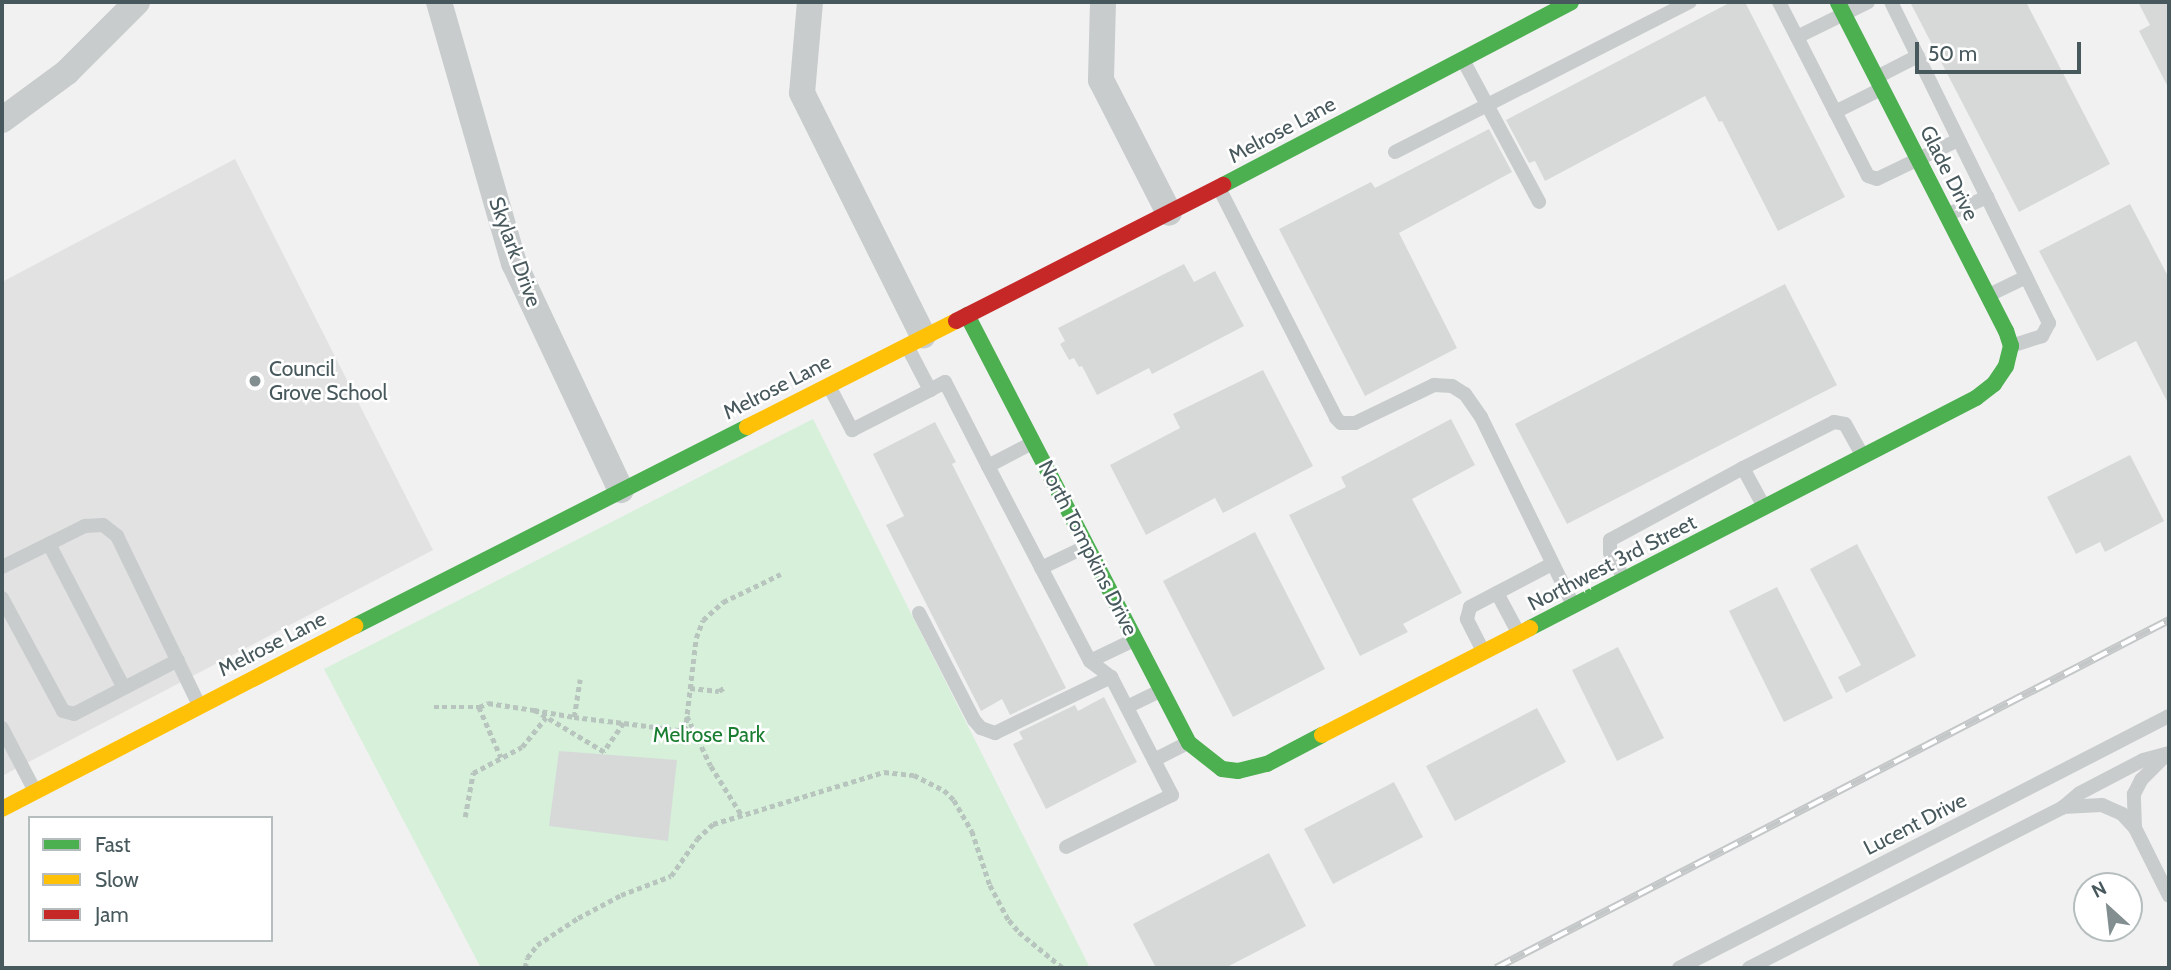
<!DOCTYPE html>
<style>
body{margin:0}
#map{position:relative;width:2171px;height:970px;overflow:hidden;background:#f1f1f1;font-family:Cabin,sans-serif}
div>[style]{position:absolute}
[style*='--x']{left:calc(var(--x)*1px);top:calc(var(--y)*1px);width:calc(var(--w)*1px);rotate:calc(var(--a)*1deg)}
.education>*{inset:0;background:#e3e2e3}
.green>*{inset:0;background:#d6f0d9}
.building>*{inset:0;background:#d7d9d9}
.path>*{height:4.5px;margin-top:-2.25px;transform-origin:0;background:repeating-linear-gradient(90deg,#b8c5be 0 5px,transparent 0 8.5px)}
.lane>*{height:14px;margin:-7px;padding:0 7px;transform-origin:7px;border-radius:7px;background:#c8cccd}
.street>*{height:26px;margin:-13px;padding:0 13px;transform-origin:13px;border-radius:13px;background:#c8cccd}
.fast>*{height:16px;margin:-8px;padding:0 8px;transform-origin:8px;border-radius:8px;background:#4caf50}
.slow>*{height:16px;margin:-8px;padding:0 8px;transform-origin:8px;border-radius:8px;background:#ffc107}
.jam>*{height:16px;margin:-8px;padding:0 8px;transform-origin:8px;border-radius:8px;background:#c62828}
.rail>*{height:8px;margin-top:-4px;transform-origin:0;background:repeating-linear-gradient(90deg,#fff 0 16px,#c4c7c8 0 32px);box-sizing:border-box;border-block:2px solid #c4c7c8}
.dots>*{width:19px;height:19px;translate:-50% -50%;box-sizing:border-box;border:4px solid #fff;border-radius:50%}
span{translate:-50% -50%;white-space:nowrap;text-align:center;line-height:1.15;-webkit-text-stroke:5px #fff;paint-order:stroke}
.street-label{font-size:21px;color:#48595d}
.poi-label{font-size:21px;color:#48595d}
.left{translate:0 -50%;text-align:left}
.park-label{font-size:21px;color:#197e31}
.frame{position:absolute;inset:0;border:4px solid #48595d;pointer-events:none}
.legend{position:absolute;left:28px;top:816px;width:245px;height:126px;box-sizing:border-box;background:#fff;border:2px solid #b6bdbe;margin:0;padding:9px 12px;list-style:none;font-size:21px;color:#48595d}
.legend li{display:flex;align-items:center;gap:14px;height:35px}
.legend b{width:35px;border:2px solid #b6bdbe}
.north{position:absolute;left:2073px;top:872px;width:70px;height:70px;box-sizing:border-box;background:#fff;border:2px solid #b6bdbe;border-radius:50%;rotate:333deg;font-size:19px;font-weight:700;line-height:28px;text-align:center;color:#48595d}
.north::after{content:'';display:block;margin:auto;width:24px;height:32px;background:#838e91;clip-path:polygon(50% 0,100% 100%,50% 72%,0 100%)}
.scale{position:absolute;left:1915px;top:42px;width:166px;height:32px;box-sizing:border-box;border:4px solid #48595d;border-top:0;padding-left:9px;font-size:21px;line-height:24px;white-space:nowrap;color:#48595d;-webkit-text-stroke:5px #fff;paint-order:stroke}
</style>
<div id="map">
<div class="education">
<div style="clip-path:polygon(235px 159px,433px 550px,2px 776px,2px 282px)"></div>
</div>
<div class="green">
<div style="clip-path:polygon(813px 419px,1090px 968px,481px 968px,324px 669px)"></div>
</div>
<div class="building">
<div style="clip-path:polygon(1731px 2px,1745px 2px,1845px 197px,1778px 231px,1722px 121px,1719px 122px,1705px 96px,1545px 181px,1535px 161px,1529px 163px,1506px 120px)"></div>
<div style="clip-path:polygon(1910px 2px,2026px 2px,2110px 164px,2019px 212px)"></div>
<div style="clip-path:polygon(2138px 2px,2169px 2px,2169px 89px,2139px 31px,2150px 25px)"></div>
<div style="clip-path:polygon(1489px 129px,1512px 172px,1399px 233px,1457px 348px,1365px 396px,1279px 229px,1371px 182px,1375px 188px)"></div>
<div style="clip-path:polygon(2130px 204px,2169px 278px,2169px 405px,2136px 341px,2097px 361px,2039px 251px)"></div>
<div style="clip-path:polygon(1184px 264px,1194px 282px,1215px 271px,1244px 326px,1152px 374px,1149px 368px,1097px 395px,1082px 366px,1079px 367px,1074px 358px,1069px 360px,1060px 344px,1065px 341px,1058px 328px)"></div>
<div style="clip-path:polygon(1785px 284px,1837px 385px,1567px 524px,1515px 424px)"></div>
<div style="clip-path:polygon(1263px 370px,1313px 466px,1223px 513px,1215px 498px,1146px 535px,1110px 465px,1180px 428px,1173px 414px)"></div>
<div style="clip-path:polygon(1451px 419px,1475px 465px,1412px 499px,1462px 593px,1403px 624px,1408px 632px,1360px 656px,1289px 515px,1346px 487px,1341px 477px)"></div>
<div style="clip-path:polygon(935px 422px,956px 462px,952px 464px,1066px 688px,1010px 715px,1002px 699px,981px 711px,886px 525px,904px 516px,873px 454px)"></div>
<div style="clip-path:polygon(2130px 455px,2164px 521px,2105px 552px,2100px 542px,2076px 554px,2047px 497px)"></div>
<div style="clip-path:polygon(1255px 532px,1325px 669px,1233px 717px,1163px 581px)"></div>
<div style="clip-path:polygon(1857px 544px,1916px 656px,1846px 693px,1838px 677px,1861px 665px,1810px 569px)"></div>
<div style="clip-path:polygon(1777px 587px,1833px 698px,1784px 722px,1729px 611px)"></div>
<div style="clip-path:polygon(1618px 647px,1664px 738px,1617px 761px,1572px 670px)"></div>
<div style="clip-path:polygon(1104px 697px,1137px 762px,1046px 809px,1013px 744px,1023px 739px,1019px 732px,1075px 705px,1078px 711px)"></div>
<div style="clip-path:polygon(1537px 708px,1566px 762px,1455px 821px,1426px 766px)"></div>
<div style="clip-path:polygon(559px 751px,677px 760px,668px 841px,549px 826px)"></div>
<div style="clip-path:polygon(1394px 782px,1423px 837px,1333px 884px,1304px 829px)"></div>
<div style="clip-path:polygon(1269px 853px,1306px 926px,1225px 968px,1156px 968px,1133px 924px)"></div>
</div>
<div class="path">
<div style="--x:690;--y:688;--w:29;--a:6"></div>
<div style="--x:719;--y:691;--w:7;--a:-34"></div>
<div style="--x:434;--y:707;--w:45;--a:0"></div>
<div style="--x:479;--y:707;--w:10;--a:-24"></div>
<div style="--x:488;--y:703;--w:47;--a:8.7"></div>
<div style="--x:479;--y:707;--w:55;--a:66.3"></div>
<div style="--x:687;--y:716;--w:55;--a:64.4"></div>
<div style="--x:711;--y:766;--w:57;--a:58"></div>
<div style="--x:574;--y:717;--w:50;--a:6.8"></div>
<div style="--x:624;--y:723;--w:35;--a:125"></div>
<div style="--x:604;--y:752;--w:82;--a:-149"></div>
<div style="--x:534;--y:710;--w:41;--a:9.9"></div>
<div style="--x:574;--y:717;--w:38;--a:-81"></div>
<div style="--x:624;--y:723;--w:62;--a:7.5"></div>
<div style="--x:685;--y:731;--w:94;--a:-83.3"></div>
<div style="--x:696;--y:638;--w:19;--a:-69"></div>
<div style="--x:703;--y:620;--w:27;--a:-42"></div>
<div style="--x:723;--y:602;--w:64;--a:-25.8"></div>
<div style="--x:465;--y:817;--w:45;--a:-79.7"></div>
<div style="--x:473;--y:773;--w:55;--a:-28"></div>
<div style="--x:522;--y:747;--w:38;--a:-51"></div>
<div style="--x:525;--y:968;--w:10;--a:-79"></div>
<div style="--x:527;--y:958;--w:16;--a:-52"></div>
<div style="--x:537;--y:945;--w:49;--a:-33.4"></div>
<div style="--x:578;--y:918;--w:49;--a:-28.1"></div>
<div style="--x:621;--y:895;--w:53;--a:-20.8"></div>
<div style="--x:671;--y:876;--w:45;--a:-54.9"></div>
<div style="--x:697;--y:839;--w:22;--a:-43"></div>
<div style="--x:713;--y:824;--w:179;--a:-16.9"></div>
<div style="--x:884;--y:772;--w:30;--a:6"></div>
<div style="--x:914;--y:775;--w:34;--a:27"></div>
<div style="--x:944;--y:790;--w:14;--a:45"></div>
<div style="--x:954;--y:800;--w:36;--a:60"></div>
<div style="--x:972;--y:831;--w:57;--a:71.6"></div>
<div style="--x:990;--y:885;--w:40;--a:62"></div>
<div style="--x:1009;--y:920;--w:16;--a:50"></div>
<div style="--x:1019;--y:932;--w:57;--a:39.3"></div>
</div>
<div class="lane">
<div style="--x:1779;--y:2;--w:195;--a:62.9"></div>
<div style="--x:1868;--y:176;--w:9;--a:18"></div>
<div style="--x:1877;--y:179;--w:90;--a:-25.7"></div>
<div style="--x:1891;--y:2;--w:358;--a:63.8"></div>
<div style="--x:2049;--y:323;--w:15;--a:118"></div>
<div style="--x:2042;--y:336;--w:32;--a:162"></div>
<div style="--x:1797;--y:37;--w:79;--a:-26.2"></div>
<div style="--x:1463;--y:60;--w:161;--a:61.8"></div>
<div style="--x:1877;--y:77;--w:46;--a:-27.1"></div>
<div style="--x:1835;--y:112;--w:51;--a:-26.6"></div>
<div style="--x:1395;--y:152;--w:331;--a:-27"></div>
<div style="--x:1219;--y:188;--w:258;--a:63"></div>
<div style="--x:1336;--y:418;--w:7;--a:45"></div>
<div style="--x:1341;--y:423;--w:14;--a:0"></div>
<div style="--x:1355;--y:423;--w:88;--a:-25.7"></div>
<div style="--x:1434;--y:385;--w:18;--a:3"></div>
<div style="--x:1452;--y:386;--w:15;--a:32"></div>
<div style="--x:1465;--y:394;--w:28;--a:55"></div>
<div style="--x:1481;--y:417;--w:209;--a:63.9"></div>
<div style="--x:1949;--y:214;--w:42;--a:-24.1"></div>
<div style="--x:1989;--y:295;--w:41;--a:-25.9"></div>
<div style="--x:907;--y:346;--w:50;--a:62.4"></div>
<div style="--x:930;--y:390;--w:17;--a:-28"></div>
<div style="--x:945;--y:382;--w:94;--a:62.9"></div>
<div style="--x:988;--y:466;--w:50;--a:-27.6"></div>
<div style="--x:829;--y:386;--w:50;--a:62.4"></div>
<div style="--x:852;--y:430;--w:88;--a:-27.1"></div>
<div style="--x:988;--y:466;--w:220;--a:62.4"></div>
<div style="--x:1090;--y:661;--w:49;--a:-25.5"></div>
<div style="--x:1743;--y:468;--w:102;--a:-26.8"></div>
<div style="--x:1834;--y:422;--w:11;--a:10"></div>
<div style="--x:1845;--y:424;--w:35;--a:61"></div>
<div style="--x:49;--y:544;--w:162;--a:62.5"></div>
<div style="--x:2;--y:567;--w:93;--a:-26.3"></div>
<div style="--x:85;--y:526;--w:18;--a:-3"></div>
<div style="--x:103;--y:525;--w:18;--a:38"></div>
<div style="--x:117;--y:536;--w:188;--a:64.1"></div>
<div style="--x:1041;--y:568;--w:51;--a:-25.6"></div>
<div style="--x:1624;--y:578;--w:29;--a:-119"></div>
<div style="--x:1610;--y:553;--w:13;--a:-90"></div>
<div style="--x:1610;--y:540;--w:151;--a:-28.4"></div>
<div style="--x:1743;--y:468;--w:42;--a:61.6"></div>
<div style="--x:1497;--y:593;--w:47;--a:61.8"></div>
<div style="--x:2;--y:598;--w:128;--a:61.6"></div>
<div style="--x:63;--y:711;--w:11;--a:15"></div>
<div style="--x:74;--y:714;--w:117;--a:-27.4"></div>
<div style="--x:919;--y:613;--w:120;--a:62.8"></div>
<div style="--x:974;--y:720;--w:11;--a:49"></div>
<div style="--x:981;--y:728;--w:15;--a:20"></div>
<div style="--x:995;--y:733;--w:129;--a:-25.8"></div>
<div style="--x:1483;--y:651;--w:36;--a:-117"></div>
<div style="--x:1467;--y:619;--w:12;--a:-76"></div>
<div style="--x:1470;--y:607;--w:93;--a:-27.7"></div>
<div style="--x:1127;--y:707;--w:37;--a:-26"></div>
<div style="--x:2;--y:728;--w:71;--a:62.4"></div>
<div style="--x:1154;--y:760;--w:37;--a:-27"></div>
<div style="--x:2063;--y:807;--w:39;--a:-3"></div>
<div style="--x:2102;--y:805;--w:22;--a:24"></div>
<div style="--x:2122;--y:814;--w:19;--a:47"></div>
<div style="--x:2135;--y:828;--w:76;--a:63.4"></div>
<div style="--x:2135;--y:828;--w:34;--a:-92"></div>
<div style="--x:2134;--y:794;--w:16;--a:-63"></div>
<div style="--x:2141;--y:780;--w:35;--a:-45"></div>
<div style="--x:1066;--y:847;--w:118;--a:-26.1"></div>
<div style="--x:1172;--y:795;--w:133;--a:-117.3"></div>
<div style="--x:1111;--y:677;--w:26;--a:-143"></div>
<div style="--x:1679;--y:968;--w:551;--a:-27.22"></div>
<div style="--x:1749;--y:968;--w:352;--a:-27.1"></div>
<div style="--x:2062;--y:808;--w:23;--a:-40"></div>
<div style="--x:2080;--y:793;--w:71;--a:-27.6"></div>
<div style="--x:2143;--y:760;--w:27;--a:-15"></div>
</div>
<div class="street">
<div style="--x:439;--y:2;--w:272;--a:74"></div>
<div style="--x:514;--y:263;--w:251;--a:64.8"></div>
<div style="--x:810;--y:2;--w:91;--a:95"></div>
<div style="--x:802;--y:93;--w:271;--a:63.5"></div>
<div style="--x:1103;--y:2;--w:78;--a:91.5"></div>
<div style="--x:1101;--y:80;--w:149;--a:62.9"></div>
<div style="--x:2;--y:120;--w:81;--a:-36.4"></div>
<div style="--x:67;--y:72;--w:99;--a:-45"></div>
</div>
<div class="fast">
<div style="--x:1223;--y:185;--w:393;--a:-27.7"></div>
<div style="--x:967;--y:315;--w:482;--a:62.6"></div>
<div style="--x:1189;--y:743;--w:42;--a:38.2"></div>
<div style="--x:1222;--y:769;--w:16;--a:7"></div>
<div style="--x:1238;--y:771;--w:30;--a:-14"></div>
<div style="--x:1267;--y:764;--w:62;--a:-27.8"></div>
<div style="--x:355;--y:626;--w:440;--a:-26.9"></div>
<div style="--x:1530;--y:628;--w:502;--a:-27.28"></div>
<div style="--x:1976;--y:398;--w:23;--a:-38"></div>
<div style="--x:1994;--y:384;--w:22;--a:-56"></div>
<div style="--x:2006;--y:366;--w:21;--a:-76"></div>
<div style="--x:2011;--y:346;--w:16;--a:-108"></div>
<div style="--x:2006;--y:331;--w:369;--a:-117.1"></div>
</div>
<div class="slow">
<div style="--x:747;--y:427;--w:234;--a:-26.9"></div>
<div style="--x:1322;--y:735;--w:234;--a:-27.2"></div>
<div style="--x:2;--y:809;--w:398;--a:-27.4"></div>
</div>
<div class="jam">
<div style="--x:956;--y:321;--w:300;--a:-27"></div>
</div>
<div class="rail">
<div style="--x:1496;--y:968;--w:758;--a:-27.34"></div>
</div>
<div class="dots">
<div style="left:255px;top:381px;background:#838e91"></div>
</div>
<div class="street-label">
<span style="left:1282px;top:130px;rotate:-28deg">Melrose Lane</span>
<span style="left:1949px;top:173px;rotate:63deg">Glade Drive</span>
<span style="left:515px;top:252px;rotate:70deg">Skylark Drive</span>
<span style="left:777px;top:387px;rotate:-27deg">Melrose Lane</span>
<span style="left:1088px;top:548px;rotate:63deg">North Tompkins Drive</span>
<span style="left:1612px;top:563px;rotate:-27deg">Northwest 3rd Street</span>
<span style="left:272px;top:644px;rotate:-27deg">Melrose Lane</span>
<span style="left:1915px;top:824px;rotate:-27deg">Lucent Drive</span>
</div>
<div class="poi-label">
<span class="left" style="left:269px;top:381px">Council<br>Grove School</span>
</div>
<div class="park-label">
<span style="left:709px;top:735px">Melrose Park</span>
</div>
<div class="frame"></div>
<ul class="legend">
<li><b style="height:9px;background:#4caf50"></b>Fast</li>
<li><b style="height:9px;background:#ffc107"></b>Slow</li>
<li><b style="height:9px;background:#c62828"></b>Jam</li>
</ul>
<div class="north">N</div>
<div class="scale">50 m</div>
</div>
